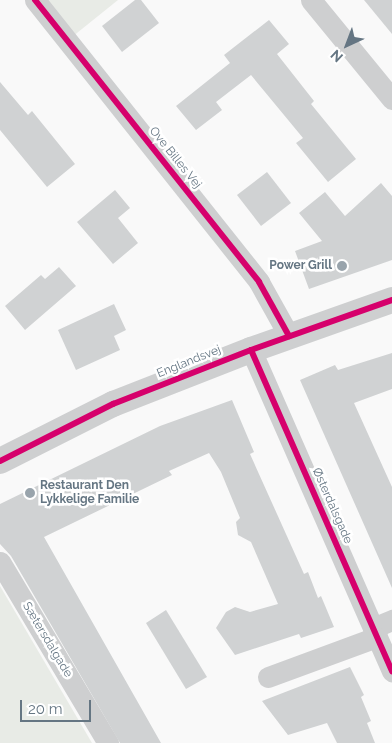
<!DOCTYPE html>
<meta charset="utf-8">
<style>
body{margin:0}
#map{position:relative;width:392px;height:743px;overflow:hidden;background:#f9f9f9;font-family:Raleway,sans-serif}
div>[style]{position:absolute}
[style*='--x']{left:calc(var(--x)*1px);top:calc(var(--y)*1px);width:calc(var(--w)*1px);rotate:calc(var(--a)*1deg)}
.green>*{inset:0;background:#e8ebe6}
.building>*{inset:0;background:#d0d2d3}
.minor>*{height:21px;margin:-10.5px;padding:0 10.5px;transform-origin:10.5px;border-radius:10.5px;background:#cecfd0}
.tertiary>*{height:26px;margin:-13px;padding:0 13px;transform-origin:13px;border-radius:13px;background:#cecfd0}
.cycleway>*{height:6px;margin:-3px;padding:0 3px;transform-origin:3px;border-radius:3px;background:#d6006c}
.dots>*{width:14px;height:14px;translate:-50% -50%;box-sizing:border-box;border:2px solid #fff;border-radius:50%}
span{translate:-50% -50%;white-space:nowrap;text-align:center;line-height:1.15;-webkit-text-stroke:5px #fff;paint-order:stroke}
.street-label{font-size:12px;color:#657683}
.poi-label{font-size:12px;color:#657683;font-weight:700}
.right{translate:-100% -50%;text-align:right}
.left{translate:0 -50%;text-align:left}
.north{position:absolute;left:322px;top:20px;width:50px;height:50px;-webkit-text-stroke:4px #fff;paint-order:stroke;rotate:223deg;font-size:14px;font-weight:700;line-height:20px;text-align:center;color:#657683}
.north::after{content:'';display:block;margin:auto;width:18px;height:22px;background:#657683;clip-path:polygon(50% 0,100% 100%,50% 72%,0 100%)}
.scale{position:absolute;left:20px;top:700px;width:71px;height:22px;box-sizing:border-box;border:2px solid #657683;border-top:0;padding-left:6px;font-size:15px;line-height:18px;white-space:nowrap;color:#657683;-webkit-text-stroke:4px #fff;paint-order:stroke}
</style>
<div id="map">
<div class="green">
<div style="clip-path:polygon(44px 0,118px 0,72px 37px)"></div>
<div style="clip-path:polygon(0 586px,92px 743px,0 743px)"></div>
</div>
<div class="building">
<div style="clip-path:polygon(135px 0,141px 0,159px 23px,122px 52px,102px 26px)"></div>
<div style="clip-path:polygon(364px 0,392px 0,392px 34px)"></div>
<div style="clip-path:polygon(269px 20px,289px 44px,277px 54px,314px 101px,311px 104px,356px 159px,328px 182px,296px 143px,303px 138px,251px 75px,216px 102px,222px 110px,196px 130px,176px 106px,230px 63px,224px 55px)"></div>
<div style="clip-path:polygon(0 82px,28px 115px,32px 111px,75px 164px,47px 187px,0 130px)"></div>
<div style="clip-path:polygon(267px 172px,291px 203px,261px 226px,237px 195px)"></div>
<div style="clip-path:polygon(381px 183px,392px 196px,392px 260px,309px 289px,295px 251px,322px 241px,299px 213px,325px 192px,345px 216px)"></div>
<div style="clip-path:polygon(115px 190px,130px 208px,118px 218px,138px 243px,113px 264px,77px 222px)"></div>
<div style="clip-path:polygon(59px 267px,76px 286px,25px 330px,5px 306px,41px 275px,45px 279px)"></div>
<div style="clip-path:polygon(114px 304px,126px 330px,114px 336px,120px 350px,76px 370px,58px 330px)"></div>
<div style="clip-path:polygon(392px 353px,392px 389px,354px 403px,392px 487px,392px 588px,300px 380px,335px 365px,338px 370px)"></div>
<div style="clip-path:polygon(232px 400px,254px 452px,250px 454px,304px 574px,308px 572px,318px 598px,321px 596px,334px 627px,301px 638px,299px 634px,235px 655px,216px 628px,226px 612px,235px 607px,250px 612px,278px 604px,251px 542px,238px 535px,236px 522px,240px 518px,221px 472px,209px 453px,169px 471px,172px 475px,44px 537px,161px 743px,120px 743px,11px 556px,0 544px,0 504px,160px 426px)"></div>
<div style="clip-path:polygon(166px 610px,207px 677px,186px 689px,146px 623px)"></div>
<div style="clip-path:polygon(350px 667px,364px 695px,361px 697px,371px 721px,367px 723px,375px 743px,337px 743px,327px 723px,288px 735px,262px 701px)"></div>
</div>
<div class="minor">
<div style="--x:35;--y:0;--w:360;--a:51.5"></div>
<div style="--x:259;--y:282;--w:62;--a:60.9"></div>
<div style="--x:311;--y:0;--w:128;--a:50.7"></div>
<div style="--x:251;--y:350;--w:351;--a:66.3"></div>
<div style="--x:0;--y:562;--w:211;--a:59.2"></div>
<div style="--x:373;--y:628;--w:21;--a:-23"></div>
<div style="--x:268;--y:677;--w:116;--a:-20.2"></div>
</div>
<div class="tertiary">
<div style="--x:0;--y:461;--w:127;--a:-26.8"></div>
<div style="--x:113;--y:404;--w:148;--a:-21.4"></div>
<div style="--x:251;--y:350;--w:150;--a:-19.5"></div>
</div>
<div class="cycleway">
<div style="--x:35;--y:0;--w:360;--a:51.5"></div>
<div style="--x:259;--y:282;--w:62;--a:60.9"></div>
<div style="--x:251;--y:350;--w:351;--a:66.3"></div>
<div style="--x:0;--y:461;--w:127;--a:-26.8"></div>
<div style="--x:113;--y:404;--w:148;--a:-21.4"></div>
<div style="--x:251;--y:350;--w:150;--a:-19.5"></div>
</div>
<div class="dots">
<div style="left:342px;top:266px;background:#99a4ac"></div>
<div style="left:30px;top:493px;background:#99a4ac"></div>
</div>
<div class="street-label">
<span style="left:175px;top:158px;rotate:51deg">Ove Billes Vej</span>
<span style="left:189px;top:362px;rotate:-22deg">Englandsvej</span>
<span style="left:332px;top:506px;rotate:66deg">Østerdalsgade</span>
<span style="left:47px;top:640px;rotate:59deg">Sætersdalgade</span>
</div>
<div class="poi-label">
<span class="right" style="left:332px;top:266px">Power Grill</span>
<span class="left" style="left:40px;top:493px">Restaurant Den<br>Lykkelige Familie</span>
</div>
<div class="north">N</div>
<div class="scale">20 m</div>
</div>
